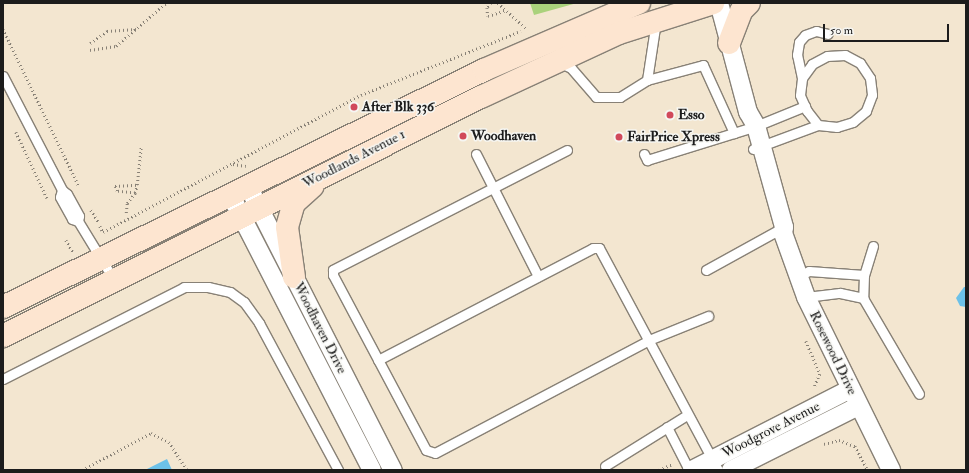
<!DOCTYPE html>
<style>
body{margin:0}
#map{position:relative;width:969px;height:473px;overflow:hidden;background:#f3e6d0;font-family:"IM FELL Double Pica",serif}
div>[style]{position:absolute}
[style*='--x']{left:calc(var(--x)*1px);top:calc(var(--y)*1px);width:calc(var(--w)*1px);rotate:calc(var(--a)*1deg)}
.green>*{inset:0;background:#aad27c}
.water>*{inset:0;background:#6cc1e8}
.path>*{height:2.5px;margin-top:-1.25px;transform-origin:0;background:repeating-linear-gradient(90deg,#888176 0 1px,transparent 0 4px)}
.roads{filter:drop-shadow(1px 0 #888176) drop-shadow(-1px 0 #888176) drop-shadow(0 1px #888176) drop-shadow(0 -1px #888176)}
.service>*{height:9px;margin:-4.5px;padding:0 4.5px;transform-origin:4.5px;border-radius:4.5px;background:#fff}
.minor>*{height:18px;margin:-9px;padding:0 9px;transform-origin:9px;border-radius:9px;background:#fff}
.secondary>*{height:22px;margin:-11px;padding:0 11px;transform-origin:11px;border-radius:11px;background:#fde5d0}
.dots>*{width:11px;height:11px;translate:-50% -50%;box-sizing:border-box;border:2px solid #f6f6f2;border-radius:50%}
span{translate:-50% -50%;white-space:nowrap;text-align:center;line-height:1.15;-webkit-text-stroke:3px #f6f6f2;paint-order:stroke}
.poi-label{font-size:14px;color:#1c1c1c;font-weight:700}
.left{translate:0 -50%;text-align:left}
.street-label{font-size:14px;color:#1c1c1c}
.frame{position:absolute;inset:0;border:4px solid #1c1c1c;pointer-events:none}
.scale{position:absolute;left:823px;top:24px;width:126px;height:18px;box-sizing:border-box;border:2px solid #1c1c1c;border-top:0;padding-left:5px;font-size:12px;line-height:14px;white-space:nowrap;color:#1c1c1c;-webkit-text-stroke:3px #f6f6f2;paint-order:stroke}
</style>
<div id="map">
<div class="green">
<div style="clip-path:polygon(530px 3px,577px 3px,534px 15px)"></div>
</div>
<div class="water">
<div style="clip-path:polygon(964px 287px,966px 287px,966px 307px,960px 306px,956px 298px)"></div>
<div style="clip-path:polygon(167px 459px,172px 470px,145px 470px)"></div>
</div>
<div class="path">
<div style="--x:491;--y:3;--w:6;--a:129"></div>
<div style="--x:487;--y:8;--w:8;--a:83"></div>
<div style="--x:488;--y:16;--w:19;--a:-18"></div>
<div style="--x:498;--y:3;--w:39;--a:42"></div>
<div style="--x:3;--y:29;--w:174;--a:64.2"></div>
<div style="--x:90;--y:43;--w:21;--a:-35"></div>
<div style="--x:107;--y:31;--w:29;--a:-4"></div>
<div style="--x:90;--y:50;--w:26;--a:-9"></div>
<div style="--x:116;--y:46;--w:66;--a:-40.7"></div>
<div style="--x:16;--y:132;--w:73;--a:64.8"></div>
<div style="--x:233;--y:164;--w:13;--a:9"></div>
<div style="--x:135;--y:193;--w:8;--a:-76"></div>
<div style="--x:91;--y:210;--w:15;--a:58"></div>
<div style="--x:126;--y:213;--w:10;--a:-84"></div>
<div style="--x:127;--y:203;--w:13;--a:-51"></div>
<div style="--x:135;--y:193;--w:18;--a:-174"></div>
<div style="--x:117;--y:191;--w:5;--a:-112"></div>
<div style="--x:115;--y:186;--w:22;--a:-3"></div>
<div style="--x:137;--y:185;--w:39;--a:-84"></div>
<div style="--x:100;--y:226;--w:7;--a:63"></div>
<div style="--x:103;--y:232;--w:292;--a:-28"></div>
<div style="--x:361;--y:95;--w:172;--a:-21.8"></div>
<div style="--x:66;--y:240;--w:14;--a:60"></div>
<div style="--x:806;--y:341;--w:36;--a:67"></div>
<div style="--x:820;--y:374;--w:15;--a:113"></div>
<div style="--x:824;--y:444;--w:16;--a:-15"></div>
<div style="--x:839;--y:440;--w:17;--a:21"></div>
<div style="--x:855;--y:446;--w:27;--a:62"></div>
<div style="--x:82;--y:470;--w:78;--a:-28.2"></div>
<div style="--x:151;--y:433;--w:20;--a:27"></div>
<div style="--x:169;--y:442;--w:33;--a:57"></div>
<div style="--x:659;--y:470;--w:14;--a:-25"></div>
</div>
<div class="roads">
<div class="service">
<div style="--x:845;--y:55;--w:17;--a:28"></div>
<div style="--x:860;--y:63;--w:18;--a:56"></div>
<div style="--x:870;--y:78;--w:17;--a:83"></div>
<div style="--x:872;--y:95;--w:17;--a:111"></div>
<div style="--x:866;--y:111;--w:17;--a:140"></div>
<div style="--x:853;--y:122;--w:17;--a:163"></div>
<div style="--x:837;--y:127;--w:19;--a:-174"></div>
<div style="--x:818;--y:125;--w:18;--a:-128"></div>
<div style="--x:807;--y:111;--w:17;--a:-114"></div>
<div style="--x:800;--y:95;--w:17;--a:-83"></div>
<div style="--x:802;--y:78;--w:17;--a:-54"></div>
<div style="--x:812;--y:64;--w:17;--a:-28"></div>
<div style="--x:827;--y:56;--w:18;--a:-3"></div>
<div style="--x:560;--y:63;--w:12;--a:24"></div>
<div style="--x:571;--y:68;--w:38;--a:49"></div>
<div style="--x:596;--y:97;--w:24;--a:0"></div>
<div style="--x:620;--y:97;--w:32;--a:-32"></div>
<div style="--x:647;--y:80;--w:60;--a:-81.3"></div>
<div style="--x:3;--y:76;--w:128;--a:62.6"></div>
<div style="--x:62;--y:190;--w:6;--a:39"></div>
<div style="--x:67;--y:194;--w:25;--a:61"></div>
<div style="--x:79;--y:216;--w:5;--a:101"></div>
<div style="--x:802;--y:78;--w:24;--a:-102"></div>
<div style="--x:797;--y:55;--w:13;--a:-81"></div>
<div style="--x:799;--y:42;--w:9;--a:-49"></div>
<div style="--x:805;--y:35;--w:12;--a:-20"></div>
<div style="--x:816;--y:31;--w:12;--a:14"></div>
<div style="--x:647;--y:80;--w:58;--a:-15"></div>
<div style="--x:703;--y:65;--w:75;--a:65.5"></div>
<div style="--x:753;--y:149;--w:69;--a:-20.3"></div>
<div style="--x:567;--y:150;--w:263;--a:152.9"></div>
<div style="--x:333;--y:270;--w:5;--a:90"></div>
<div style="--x:333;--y:275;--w:198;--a:62"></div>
<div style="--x:426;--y:450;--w:9;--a:18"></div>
<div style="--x:435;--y:453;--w:242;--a:-27.8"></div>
<div style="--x:649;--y:340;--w:64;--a:-22.1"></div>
<div style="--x:476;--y:154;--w:137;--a:63.1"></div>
<div style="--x:644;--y:154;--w:7;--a:63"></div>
<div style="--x:647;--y:160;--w:114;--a:-17.3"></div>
<div style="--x:756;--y:126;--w:53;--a:-22.2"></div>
<div style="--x:62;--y:190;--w:7;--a:106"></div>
<div style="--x:60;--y:197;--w:25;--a:61"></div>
<div style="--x:72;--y:219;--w:6;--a:18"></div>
<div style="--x:78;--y:221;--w:69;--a:58.6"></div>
<div style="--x:873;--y:246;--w:30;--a:107"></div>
<div style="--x:864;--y:275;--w:23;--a:92"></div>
<div style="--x:863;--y:298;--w:111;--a:59.7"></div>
<div style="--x:706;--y:270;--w:89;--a:-28.9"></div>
<div style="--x:799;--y:276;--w:11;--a:-27"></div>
<div style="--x:809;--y:271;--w:55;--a:4.2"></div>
<div style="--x:806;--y:297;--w:34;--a:-7"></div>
<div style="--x:840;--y:293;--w:24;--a:12"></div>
<div style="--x:378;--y:360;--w:242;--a:-27.5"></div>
<div style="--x:593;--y:248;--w:6;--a:0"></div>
<div style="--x:599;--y:248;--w:252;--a:61.8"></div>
<div style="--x:3;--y:379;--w:203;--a:-26.9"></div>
<div style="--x:184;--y:287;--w:24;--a:0"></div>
<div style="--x:208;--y:287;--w:23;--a:13"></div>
<div style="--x:230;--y:292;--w:17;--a:36"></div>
<div style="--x:244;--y:302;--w:26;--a:54"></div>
<div style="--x:259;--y:323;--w:167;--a:61.7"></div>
<div style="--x:667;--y:427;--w:48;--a:62.9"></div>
<div style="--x:605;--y:466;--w:97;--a:-31.9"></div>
</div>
<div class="minor">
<div style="--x:719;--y:3;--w:113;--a:75.1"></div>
<div style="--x:748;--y:112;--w:16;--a:60"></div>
<div style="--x:756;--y:126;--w:105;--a:74.5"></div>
<div style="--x:784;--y:227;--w:6;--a:99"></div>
<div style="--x:783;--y:233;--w:68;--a:70.2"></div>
<div style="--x:806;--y:297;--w:193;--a:63.8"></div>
<div style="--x:248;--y:186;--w:319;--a:63"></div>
<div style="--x:230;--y:194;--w:310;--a:62.8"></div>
<div style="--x:692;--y:470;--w:178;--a:-27.1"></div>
<div style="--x:731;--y:470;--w:142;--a:-26.7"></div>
</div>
<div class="secondary">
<div style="--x:729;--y:43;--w:34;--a:-69"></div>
<div style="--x:741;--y:11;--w:11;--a:-45"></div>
<div style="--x:294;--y:277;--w:50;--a:-98"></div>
<div style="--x:287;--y:227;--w:25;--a:-74"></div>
<div style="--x:294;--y:203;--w:25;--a:-42"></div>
<div style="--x:3;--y:307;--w:536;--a:-26.23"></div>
<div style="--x:484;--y:70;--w:169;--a:-23.4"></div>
<div style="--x:3;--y:336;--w:534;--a:-26.57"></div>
<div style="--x:481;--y:97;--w:152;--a:-24.9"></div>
<div style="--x:619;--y:33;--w:99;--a:-17.7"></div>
</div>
</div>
<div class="dots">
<div style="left:354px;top:107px;background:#d1495b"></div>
<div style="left:670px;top:115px;background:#d1495b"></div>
<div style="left:463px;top:136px;background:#d1495b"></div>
<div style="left:619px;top:137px;background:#d1495b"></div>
</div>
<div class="poi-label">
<span class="left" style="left:362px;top:107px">After Blk 336</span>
<span class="left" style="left:678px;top:115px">Esso</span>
<span class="left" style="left:471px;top:136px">Woodhaven</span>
<span class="left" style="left:627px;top:137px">FairPrice Xpress</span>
</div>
<div class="street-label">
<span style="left:354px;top:159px;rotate:-27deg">Woodlands Avenue 1</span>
<span style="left:320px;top:328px;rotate:63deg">Woodhaven Drive</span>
<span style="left:833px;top:353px;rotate:64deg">Rosewood Drive</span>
<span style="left:771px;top:430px;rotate:-27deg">Woodgrove Avenue</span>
</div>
<div class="frame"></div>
<div class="scale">50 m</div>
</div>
